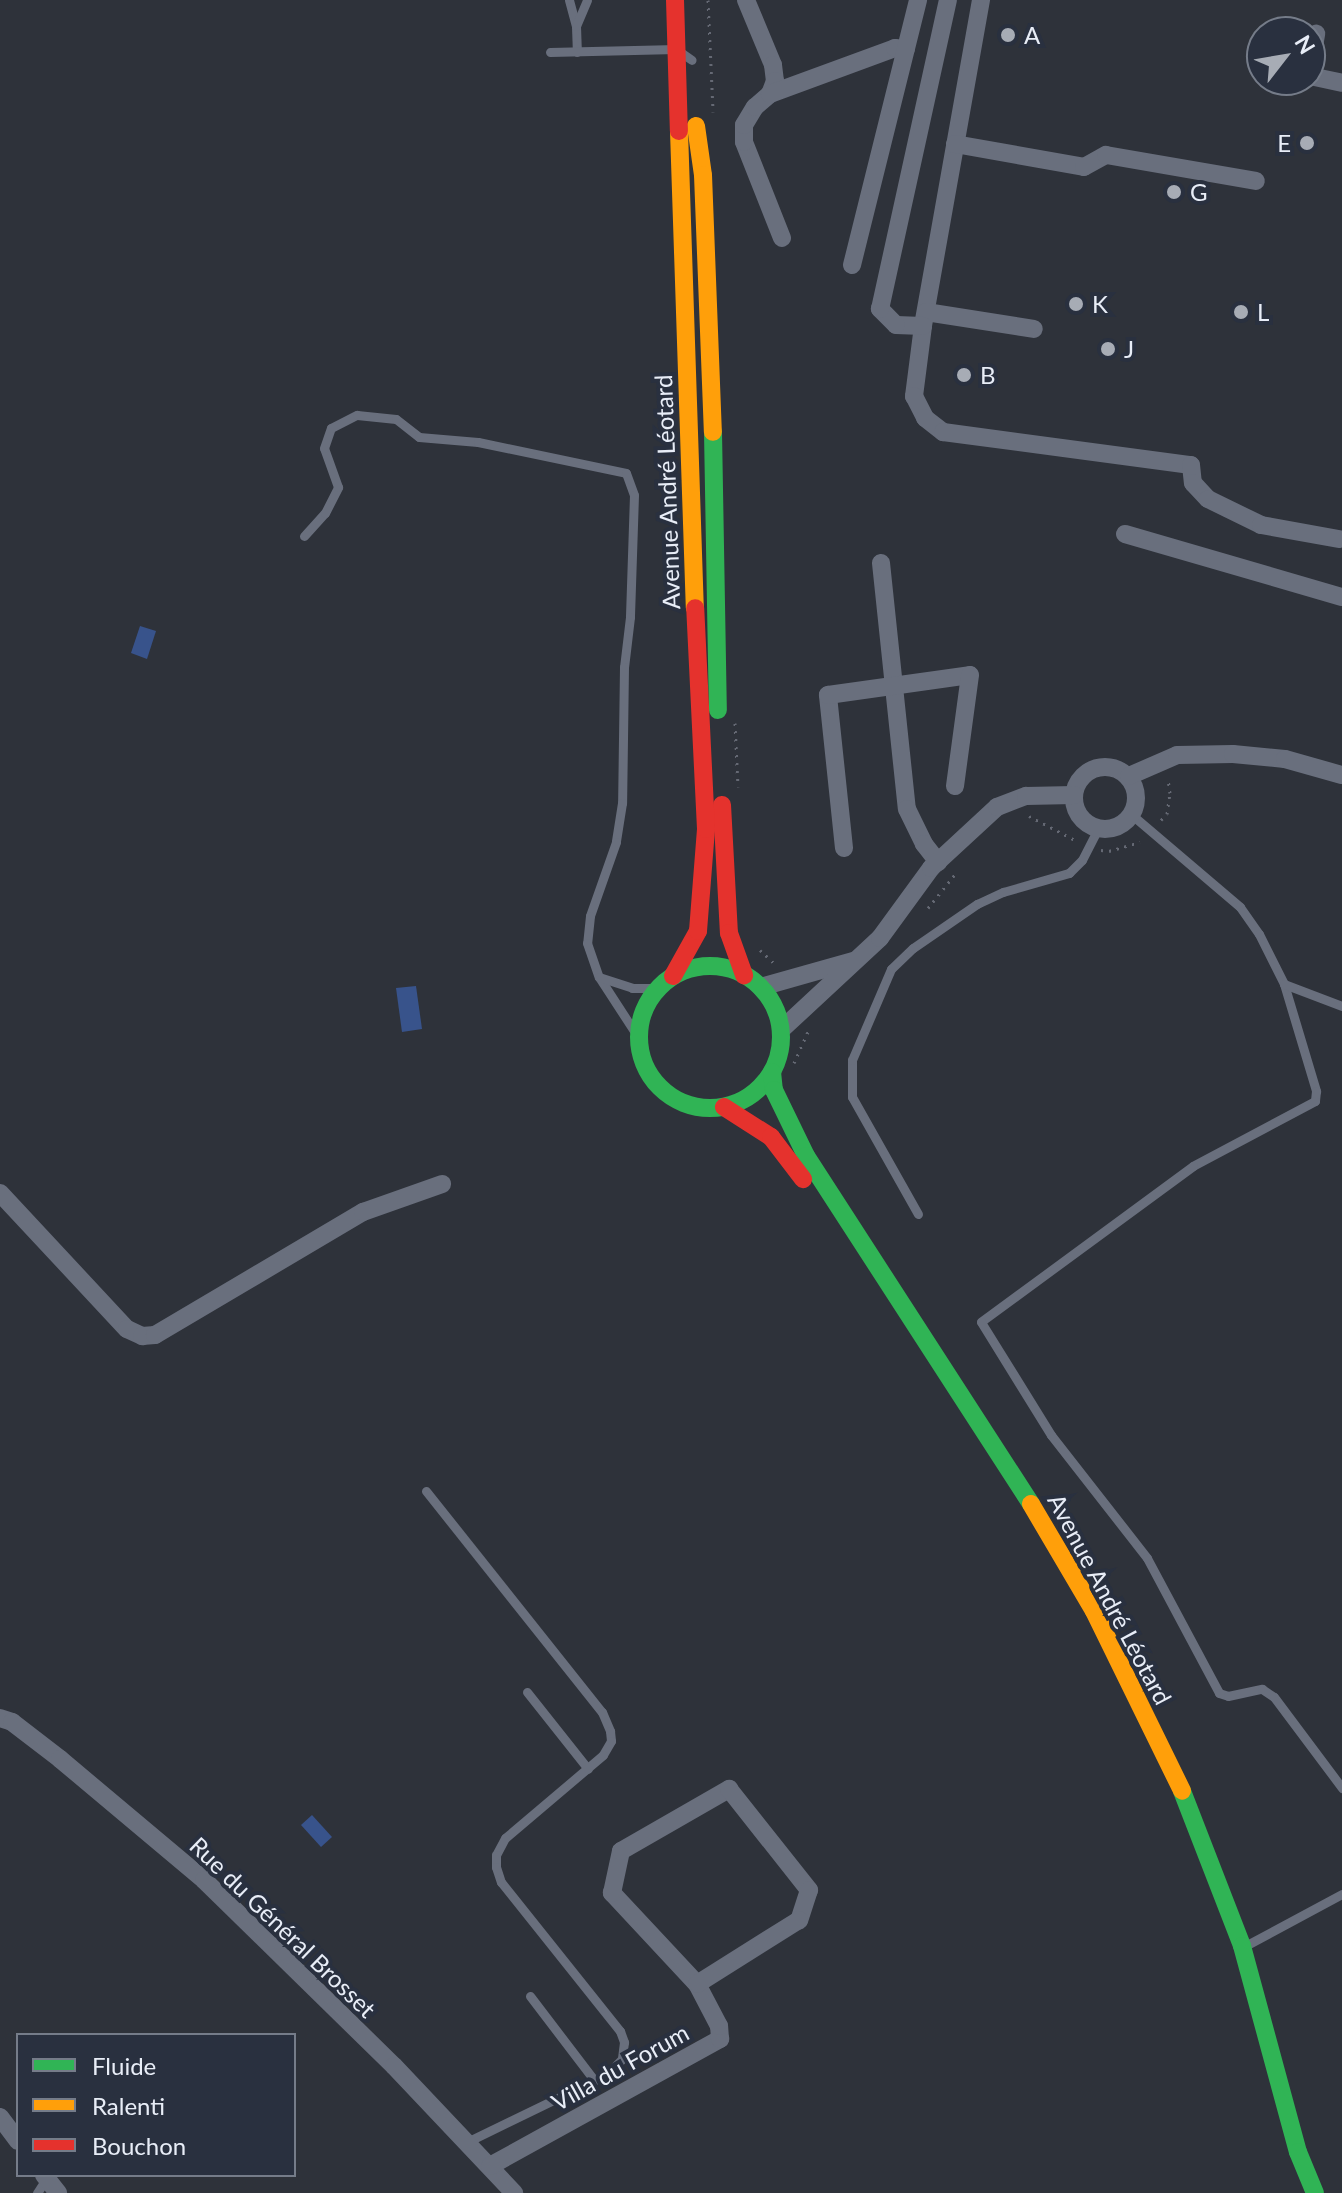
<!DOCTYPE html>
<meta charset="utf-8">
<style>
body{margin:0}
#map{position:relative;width:1342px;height:2193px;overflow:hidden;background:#2e323a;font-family:Lato,sans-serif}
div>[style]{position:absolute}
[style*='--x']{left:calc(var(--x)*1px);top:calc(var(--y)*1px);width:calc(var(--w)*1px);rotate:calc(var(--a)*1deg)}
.water>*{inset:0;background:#38538b}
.path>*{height:3px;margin-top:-1.5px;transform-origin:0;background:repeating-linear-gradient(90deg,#656974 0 2px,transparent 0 8px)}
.lane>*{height:9px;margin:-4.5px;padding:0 4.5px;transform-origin:4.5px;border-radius:4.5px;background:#696f7d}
.street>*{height:18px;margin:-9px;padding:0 9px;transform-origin:9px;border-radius:9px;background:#696f7d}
.street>.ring{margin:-9px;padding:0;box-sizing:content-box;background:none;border:18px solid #696f7d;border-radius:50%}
.fast>*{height:18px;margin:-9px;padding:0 9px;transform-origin:9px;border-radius:9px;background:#30b455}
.fast>.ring{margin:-9px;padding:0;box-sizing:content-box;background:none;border:18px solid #30b455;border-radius:50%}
.slow>*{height:18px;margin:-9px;padding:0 9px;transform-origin:9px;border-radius:9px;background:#ff9f0a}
.jam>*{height:18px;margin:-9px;padding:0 9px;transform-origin:9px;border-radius:9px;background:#e5322d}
.dots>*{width:22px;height:22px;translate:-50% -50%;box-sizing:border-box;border:4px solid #29303f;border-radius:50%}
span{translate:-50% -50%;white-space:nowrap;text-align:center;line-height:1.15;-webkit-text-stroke:8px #29303f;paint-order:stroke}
.poi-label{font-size:24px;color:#e8edf7}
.left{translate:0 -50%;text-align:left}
.right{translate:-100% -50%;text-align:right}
.street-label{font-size:24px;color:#e8edf7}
.legend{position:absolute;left:16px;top:2033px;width:280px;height:144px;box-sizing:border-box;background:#29303f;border:2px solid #757c89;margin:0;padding:10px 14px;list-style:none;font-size:24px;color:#e8edf7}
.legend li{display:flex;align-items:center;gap:16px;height:40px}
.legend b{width:40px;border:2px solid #757c89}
.north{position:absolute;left:1246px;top:16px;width:80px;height:80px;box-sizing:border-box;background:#29303f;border:2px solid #757c89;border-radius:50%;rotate:59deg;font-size:22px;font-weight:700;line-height:32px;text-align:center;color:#e8edf7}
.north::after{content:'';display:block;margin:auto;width:28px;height:36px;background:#a7acb5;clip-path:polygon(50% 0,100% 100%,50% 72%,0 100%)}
</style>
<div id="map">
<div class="water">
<div style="clip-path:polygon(140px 626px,156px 631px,147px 659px,131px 653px)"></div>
<div style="clip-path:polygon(416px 986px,422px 1029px,402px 1032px,396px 988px)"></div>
<div style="clip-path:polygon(312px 1815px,332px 1837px,321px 1847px,301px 1825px)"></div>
</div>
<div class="path">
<div style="--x:708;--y:0;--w:112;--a:87.4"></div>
<div style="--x:735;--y:723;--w:64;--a:87.3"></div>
<div style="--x:1029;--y:816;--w:52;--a:27.6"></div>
<div style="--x:1161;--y:820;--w:8;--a:-45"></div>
<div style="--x:1167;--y:814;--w:21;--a:-82"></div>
<div style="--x:1170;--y:793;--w:15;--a:-98"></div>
<div style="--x:1101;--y:850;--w:8;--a:7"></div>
<div style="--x:1109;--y:851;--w:32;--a:-16"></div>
<div style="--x:928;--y:908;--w:45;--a:-51.3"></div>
<div style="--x:760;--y:950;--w:21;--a:43"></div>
<div style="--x:794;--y:1063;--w:36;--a:-66"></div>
</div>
<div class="lane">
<div style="--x:569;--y:0;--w:27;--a:75"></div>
<div style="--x:576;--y:26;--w:26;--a:88"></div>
<div style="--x:576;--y:26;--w:28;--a:-67"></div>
<div style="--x:550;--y:52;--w:126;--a:-1.4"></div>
<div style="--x:676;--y:49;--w:19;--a:35"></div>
<div style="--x:304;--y:536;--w:31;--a:-48"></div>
<div style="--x:325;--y:513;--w:29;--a:-63"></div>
<div style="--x:338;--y:487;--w:41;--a:-109.7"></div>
<div style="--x:324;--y:448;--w:21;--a:-71"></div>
<div style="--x:331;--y:428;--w:29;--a:-27"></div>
<div style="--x:357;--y:415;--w:39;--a:6"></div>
<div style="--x:396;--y:419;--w:29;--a:38"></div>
<div style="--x:419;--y:437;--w:59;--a:4.8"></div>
<div style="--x:478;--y:442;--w:151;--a:11.8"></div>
<div style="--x:626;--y:473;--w:23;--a:70"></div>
<div style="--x:634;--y:495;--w:122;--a:91.9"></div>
<div style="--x:630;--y:617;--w:50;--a:96.8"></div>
<div style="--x:624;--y:667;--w:136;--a:90.8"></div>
<div style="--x:622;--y:803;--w:39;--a:99"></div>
<div style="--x:616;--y:842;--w:78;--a:109.4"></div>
<div style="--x:590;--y:916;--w:27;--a:96"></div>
<div style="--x:587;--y:943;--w:36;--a:71"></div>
<div style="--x:599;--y:977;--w:72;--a:57"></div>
<div style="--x:1132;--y:815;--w:142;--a:40.4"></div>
<div style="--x:1240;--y:907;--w:33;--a:55"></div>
<div style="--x:1259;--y:934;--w:56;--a:63.4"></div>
<div style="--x:1284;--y:984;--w:112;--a:73.3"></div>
<div style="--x:1316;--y:1091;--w:10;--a:96"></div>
<div style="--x:1315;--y:1101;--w:138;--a:152"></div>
<div style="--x:1193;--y:1166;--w:263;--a:143.7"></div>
<div style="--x:981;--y:1322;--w:133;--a:58.2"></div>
<div style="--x:1051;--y:1435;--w:156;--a:52"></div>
<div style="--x:1147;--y:1558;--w:153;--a:61.9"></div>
<div style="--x:1219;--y:1693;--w:9;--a:18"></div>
<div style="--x:1228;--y:1696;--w:35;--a:-12"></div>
<div style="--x:1262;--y:1689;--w:14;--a:34"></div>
<div style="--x:1274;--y:1697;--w:114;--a:53.2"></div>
<div style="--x:599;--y:977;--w:35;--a:18"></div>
<div style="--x:632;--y:988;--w:26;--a:0"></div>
<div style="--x:1284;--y:984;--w:62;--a:20.8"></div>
<div style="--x:918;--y:1214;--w:134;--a:-119.4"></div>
<div style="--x:852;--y:1097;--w:37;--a:-90"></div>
<div style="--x:852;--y:1060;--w:99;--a:-66.8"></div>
<div style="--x:891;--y:969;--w:30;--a:-44"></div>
<div style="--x:913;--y:948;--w:78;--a:-34.5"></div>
<div style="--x:977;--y:904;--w:29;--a:-25"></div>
<div style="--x:1003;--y:892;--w:69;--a:-16.1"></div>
<div style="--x:1069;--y:873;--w:18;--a:-45"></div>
<div style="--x:1082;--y:860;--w:36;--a:-63"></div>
<div style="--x:426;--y:1491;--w:283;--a:51.5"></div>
<div style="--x:602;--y:1712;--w:21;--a:67"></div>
<div style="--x:610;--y:1731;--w:10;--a:84"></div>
<div style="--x:611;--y:1741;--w:16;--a:120"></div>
<div style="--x:603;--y:1755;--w:128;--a:139.7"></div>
<div style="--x:505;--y:1838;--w:19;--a:118"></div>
<div style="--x:496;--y:1855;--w:12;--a:90"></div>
<div style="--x:496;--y:1867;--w:16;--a:72"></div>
<div style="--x:501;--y:1882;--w:191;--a:51.4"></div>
<div style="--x:620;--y:2031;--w:12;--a:70"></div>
<div style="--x:624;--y:2042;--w:17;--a:97"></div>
<div style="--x:622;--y:2059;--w:21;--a:135"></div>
<div style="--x:607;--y:2074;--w:156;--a:154.1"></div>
<div style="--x:527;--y:1692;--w:98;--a:51.6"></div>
<div style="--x:1245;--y:1946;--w:110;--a:-28.2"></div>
<div style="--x:530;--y:1996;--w:106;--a:52.7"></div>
<div style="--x:37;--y:2193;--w:17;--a:-57"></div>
</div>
<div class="street">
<div style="--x:746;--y:0;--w:70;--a:67.4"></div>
<div style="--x:773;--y:65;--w:16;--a:83"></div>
<div style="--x:775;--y:81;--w:14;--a:111"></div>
<div style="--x:981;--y:0;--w:331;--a:100.1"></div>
<div style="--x:923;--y:326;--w:71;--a:97.3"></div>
<div style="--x:914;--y:396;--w:25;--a:63"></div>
<div style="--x:925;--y:418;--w:23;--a:38"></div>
<div style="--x:943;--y:432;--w:250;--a:7.6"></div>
<div style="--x:1191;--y:465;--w:18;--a:84"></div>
<div style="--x:1193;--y:483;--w:22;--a:47"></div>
<div style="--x:1208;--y:499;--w:59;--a:26.1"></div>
<div style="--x:1261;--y:525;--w:79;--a:10.2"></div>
<div style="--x:1310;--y:69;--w:36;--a:-80"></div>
<div style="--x:1310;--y:76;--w:33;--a:12"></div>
<div style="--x:955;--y:144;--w:131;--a:10.1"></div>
<div style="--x:1084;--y:167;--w:25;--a:-29"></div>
<div style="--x:1106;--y:155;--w:152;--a:9.8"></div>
<div style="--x:782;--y:238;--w:103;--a:-111.6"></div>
<div style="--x:744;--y:142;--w:17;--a:-90"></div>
<div style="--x:744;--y:125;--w:21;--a:-59"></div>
<div style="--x:755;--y:107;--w:20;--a:-41"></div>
<div style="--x:770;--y:94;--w:133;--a:-20.2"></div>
<div style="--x:895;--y:48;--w:11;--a:5"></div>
<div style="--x:852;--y:265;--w:273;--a:-76"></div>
<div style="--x:926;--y:312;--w:109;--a:8.9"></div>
<div style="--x:923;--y:326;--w:27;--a:-178"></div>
<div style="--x:896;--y:325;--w:23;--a:-135"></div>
<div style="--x:880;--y:309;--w:316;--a:-77.6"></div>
<div style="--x:1125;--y:534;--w:226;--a:16.2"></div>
<div style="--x:881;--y:563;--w:247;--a:84"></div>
<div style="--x:907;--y:809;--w:39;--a:64"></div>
<div style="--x:924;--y:844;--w:23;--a:52"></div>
<div class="ring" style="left:1074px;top:767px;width:44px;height:44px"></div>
<div style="--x:1129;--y:776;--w:52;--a:-23.6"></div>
<div style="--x:1177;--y:755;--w:56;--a:-1"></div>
<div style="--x:1233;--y:754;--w:52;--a:5.5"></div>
<div style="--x:1285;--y:759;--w:59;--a:15.7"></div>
<div style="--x:844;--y:848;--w:154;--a:-96"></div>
<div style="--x:828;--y:695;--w:143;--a:-8"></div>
<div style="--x:970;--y:675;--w:112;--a:97.7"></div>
<div style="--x:761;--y:987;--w:96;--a:-15.8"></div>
<div style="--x:781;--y:1030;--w:135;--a:-42.9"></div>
<div style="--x:880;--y:938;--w:87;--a:-53.9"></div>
<div style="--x:931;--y:868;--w:90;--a:-42.7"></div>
<div style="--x:997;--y:807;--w:31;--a:-21"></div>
<div style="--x:1026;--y:796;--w:48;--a:-1.2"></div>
<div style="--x:0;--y:1193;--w:186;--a:47"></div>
<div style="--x:127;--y:1329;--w:17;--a:25"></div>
<div style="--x:142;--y:1336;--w:13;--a:-4"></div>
<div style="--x:155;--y:1335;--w:242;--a:-30.6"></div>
<div style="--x:363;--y:1212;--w:84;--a:-19.5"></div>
<div style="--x:0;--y:1718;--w:13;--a:18"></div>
<div style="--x:12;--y:1722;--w:61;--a:37.6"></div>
<div style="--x:60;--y:1759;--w:188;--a:40"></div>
<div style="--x:204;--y:1880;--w:266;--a:44.4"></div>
<div style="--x:394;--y:2066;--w:175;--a:46.6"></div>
<div style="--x:0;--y:2117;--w:30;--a:53"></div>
<div style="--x:490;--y:2166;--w:263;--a:-28.9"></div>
<div style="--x:720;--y:2039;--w:13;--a:-94"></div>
<div style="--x:719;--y:2026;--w:47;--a:-117.6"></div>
<div style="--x:697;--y:1984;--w:125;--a:-133"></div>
<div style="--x:612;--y:1893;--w:43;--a:-77.9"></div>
<div style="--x:621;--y:1851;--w:125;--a:-29.9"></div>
<div style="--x:729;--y:1789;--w:129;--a:51.6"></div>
<div style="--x:809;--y:1890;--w:32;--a:108"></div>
<div style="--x:799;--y:1920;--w:120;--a:147.9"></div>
<div style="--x:44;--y:2175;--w:23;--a:52"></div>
</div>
<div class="fast">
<div style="--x:713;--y:432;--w:278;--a:89"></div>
<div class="ring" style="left:639px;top:966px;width:124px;height:124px"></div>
<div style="--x:772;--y:1072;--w:18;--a:84"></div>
<div style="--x:774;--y:1090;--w:73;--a:64.1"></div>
<div style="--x:806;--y:1156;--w:414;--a:57.1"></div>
<div style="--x:1182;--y:1791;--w:166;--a:68.8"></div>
<div style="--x:1242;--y:1946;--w:213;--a:74.8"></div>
<div style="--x:1298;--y:2152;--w:44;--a:67.5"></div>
</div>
<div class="slow">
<div style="--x:696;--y:126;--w:49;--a:81.9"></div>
<div style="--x:703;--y:175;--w:257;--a:87.8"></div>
<div style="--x:679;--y:131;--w:477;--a:88.1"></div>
<div style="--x:1031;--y:1504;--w:124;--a:59.5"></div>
<div style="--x:1094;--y:1611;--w:200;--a:63.9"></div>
</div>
<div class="jam">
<div style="--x:675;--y:0;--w:131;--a:88.3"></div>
<div style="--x:722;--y:805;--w:128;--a:86.9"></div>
<div style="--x:729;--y:933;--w:45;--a:70.3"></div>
<div style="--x:673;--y:976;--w:51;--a:-60.9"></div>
<div style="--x:698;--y:931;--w:102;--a:-85.5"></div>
<div style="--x:706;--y:829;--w:221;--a:-92.8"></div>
<div style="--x:724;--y:1107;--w:56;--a:32.6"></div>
<div style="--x:771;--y:1137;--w:53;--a:52.7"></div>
</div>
<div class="dots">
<div style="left:1008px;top:35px;background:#a7acb5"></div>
<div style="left:1307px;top:143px;background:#a7acb5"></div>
<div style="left:1174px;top:192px;background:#a7acb5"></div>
<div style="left:1076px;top:304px;background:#a7acb5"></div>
<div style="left:1241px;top:312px;background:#a7acb5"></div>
<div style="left:1108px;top:349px;background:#a7acb5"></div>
<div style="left:964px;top:375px;background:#a7acb5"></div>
</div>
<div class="poi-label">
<span class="left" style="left:1024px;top:35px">A</span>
<span class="right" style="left:1291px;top:143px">E</span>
<span class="left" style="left:1190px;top:192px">G</span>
<span class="left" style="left:1092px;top:304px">K</span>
<span class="left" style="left:1257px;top:312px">L</span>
<span class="left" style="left:1124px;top:349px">J</span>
<span class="left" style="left:980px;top:375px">B</span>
</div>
<div class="street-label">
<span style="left:667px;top:492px;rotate:-92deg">Avenue André Léotard</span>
<span style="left:1110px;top:1599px;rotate:62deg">Avenue André Léotard</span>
<span style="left:283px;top:1927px;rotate:44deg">Rue du Général Brosset</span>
<span style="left:620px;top:2067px;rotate:-29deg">Villa du Forum</span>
</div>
<ul class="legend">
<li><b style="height:10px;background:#30b455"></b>Fluide</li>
<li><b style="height:10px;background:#ff9f0a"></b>Ralenti</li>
<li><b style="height:10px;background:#e5322d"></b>Bouchon</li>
</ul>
<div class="north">N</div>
</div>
